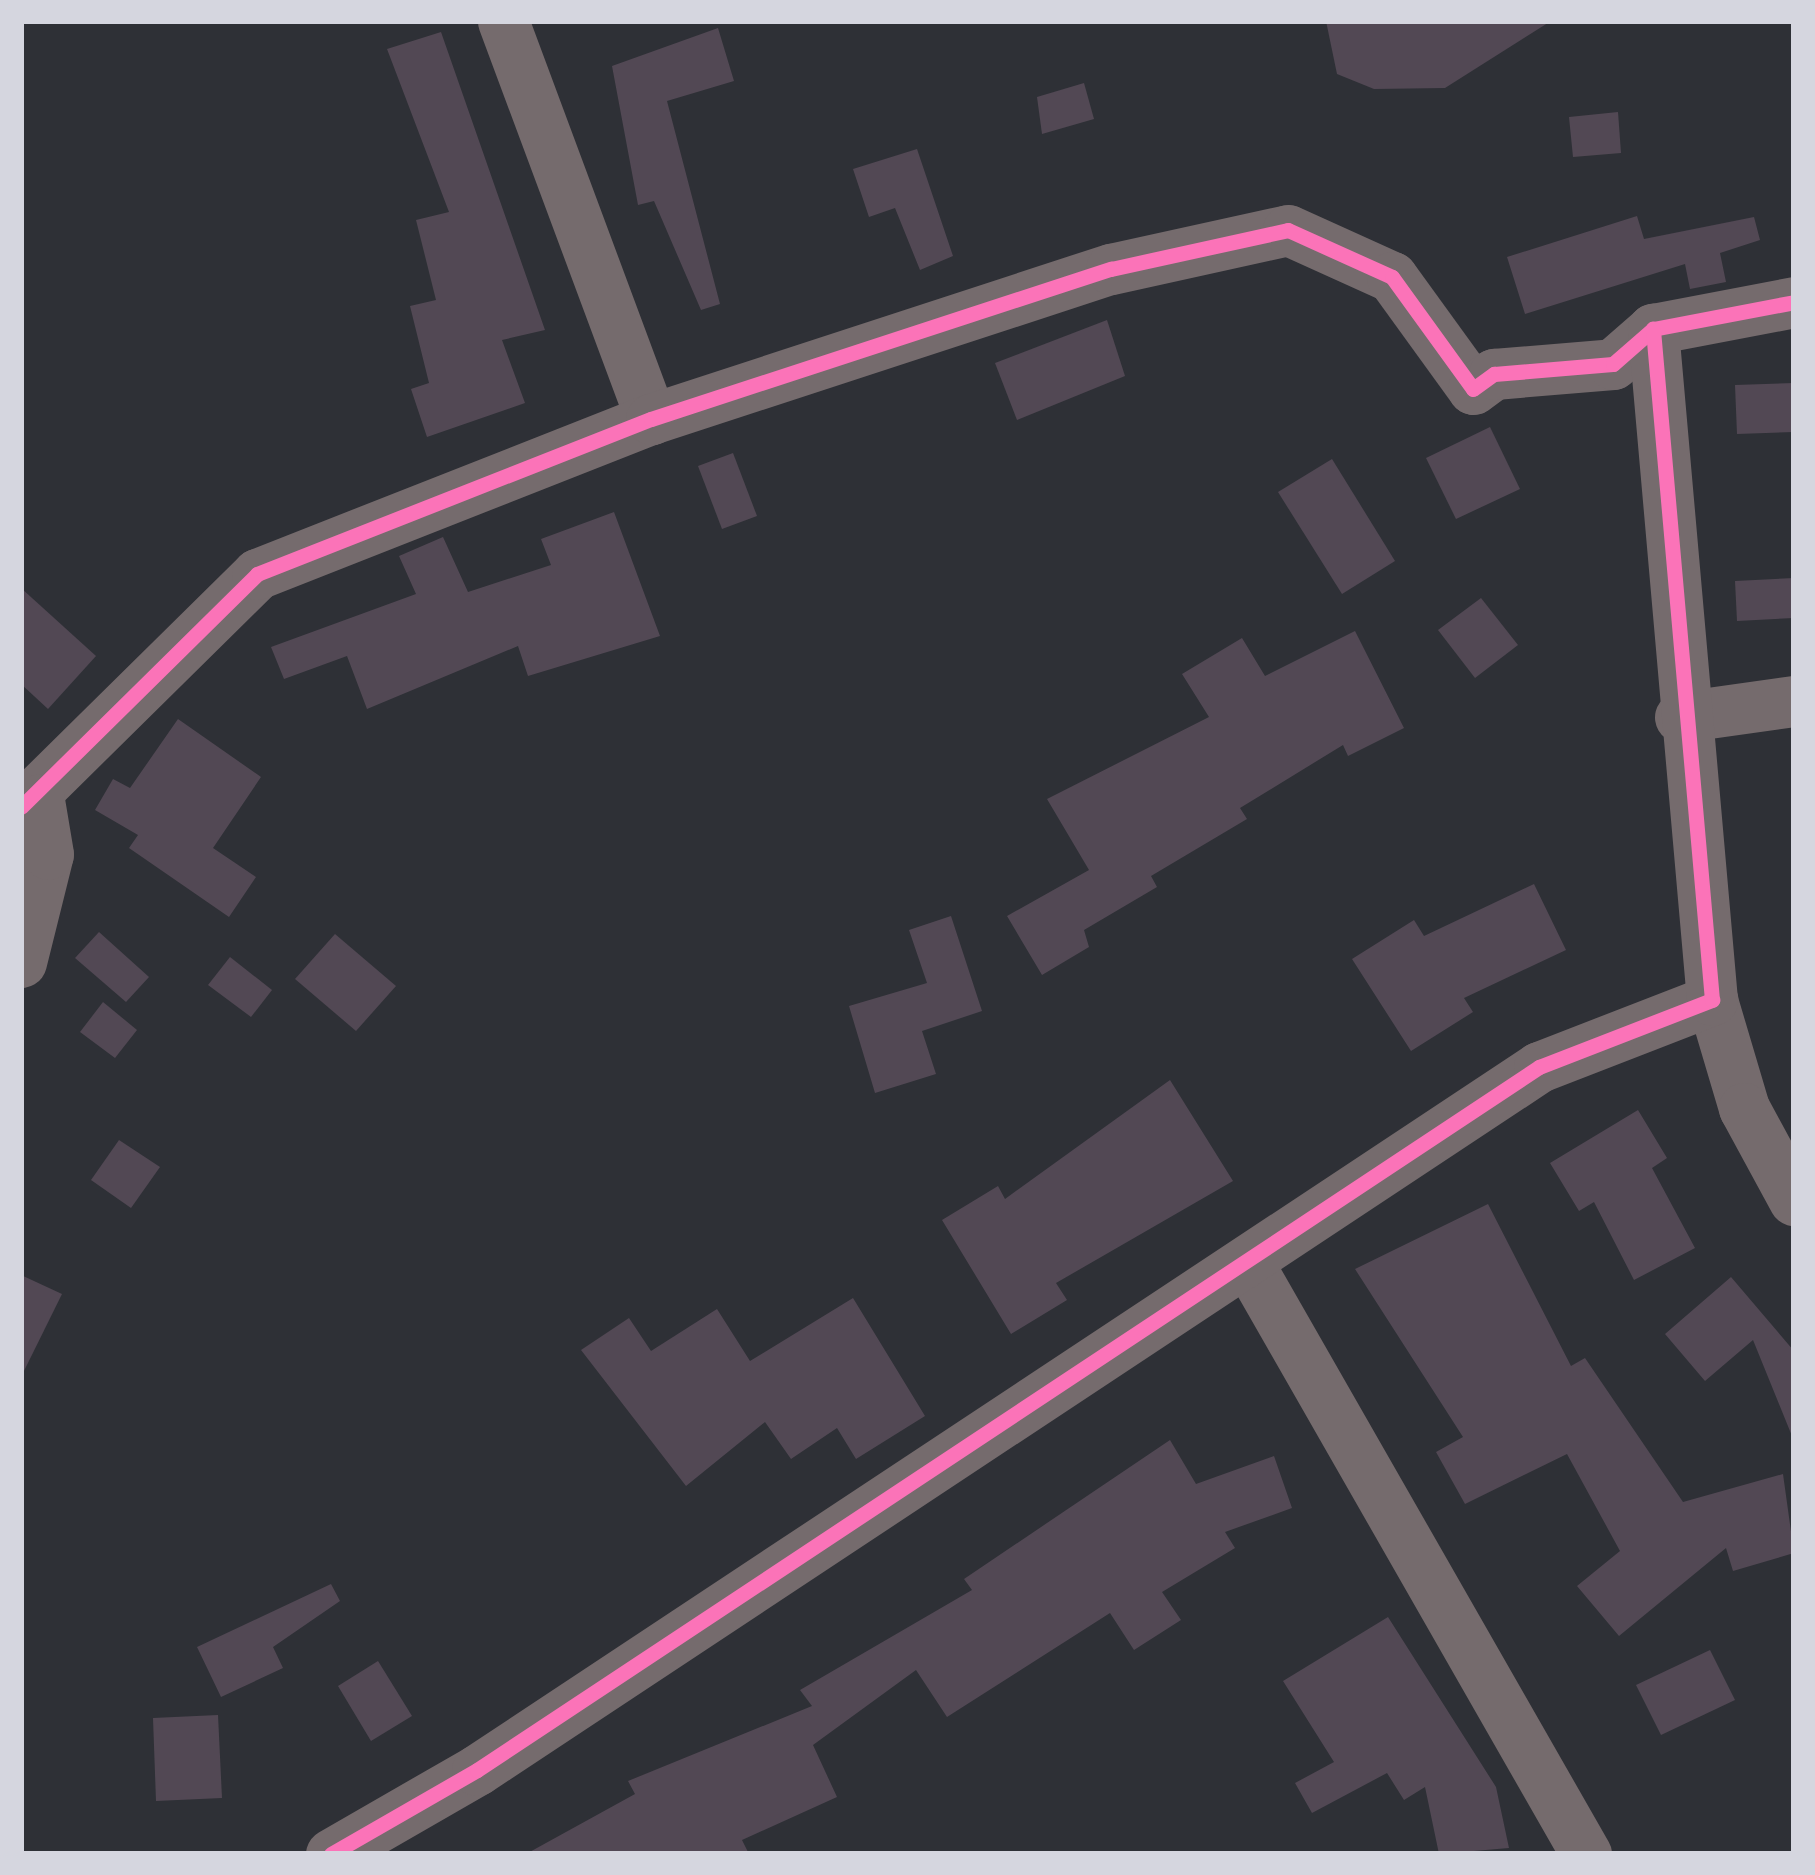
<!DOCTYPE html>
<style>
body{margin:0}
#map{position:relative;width:1815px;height:1875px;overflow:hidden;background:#2e3036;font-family:Lato,sans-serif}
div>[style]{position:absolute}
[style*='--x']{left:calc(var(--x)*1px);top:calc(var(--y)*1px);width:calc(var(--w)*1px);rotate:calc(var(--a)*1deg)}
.building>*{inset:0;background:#524854}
.minor>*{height:51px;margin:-25.5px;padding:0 25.5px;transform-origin:25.5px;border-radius:25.5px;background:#756b6d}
.cycleway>*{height:15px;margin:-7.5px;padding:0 7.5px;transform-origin:7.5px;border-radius:7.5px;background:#fb73b8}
span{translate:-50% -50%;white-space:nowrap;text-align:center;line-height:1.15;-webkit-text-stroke:10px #15161c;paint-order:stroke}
.frame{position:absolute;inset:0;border:24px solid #d5d6df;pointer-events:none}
</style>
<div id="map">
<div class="building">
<div style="clip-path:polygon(1326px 21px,1551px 21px,1445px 88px,1374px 89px,1337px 74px)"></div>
<div style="clip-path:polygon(718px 28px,734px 81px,667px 101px,720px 304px,701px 310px,654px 201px,638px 205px,612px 66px)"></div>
<div style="clip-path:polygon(441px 32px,545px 330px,502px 340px,525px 403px,427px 437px,411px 389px,429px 383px,410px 306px,436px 300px,416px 220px,449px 212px,387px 49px)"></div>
<div style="clip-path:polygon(1084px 83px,1094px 119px,1042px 134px,1037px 97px)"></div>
<div style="clip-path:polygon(1618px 112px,1621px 153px,1573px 157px,1569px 117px)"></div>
<div style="clip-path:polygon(917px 149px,953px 256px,920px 270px,895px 208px,869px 217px,853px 169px)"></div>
<div style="clip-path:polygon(1637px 216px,1644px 239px,1754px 217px,1760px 240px,1720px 253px,1726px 282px,1690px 289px,1685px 264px,1525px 314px,1507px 257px)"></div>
<div style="clip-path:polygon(1107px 320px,1125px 376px,1017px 420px,995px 363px)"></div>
<div style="clip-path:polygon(1794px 383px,1794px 432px,1737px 434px,1735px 385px)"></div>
<div style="clip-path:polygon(1490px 427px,1520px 489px,1456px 519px,1426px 458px)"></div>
<div style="clip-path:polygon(733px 453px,757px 516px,722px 529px,698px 466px)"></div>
<div style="clip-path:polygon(1332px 459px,1395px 561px,1342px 594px,1278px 492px)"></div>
<div style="clip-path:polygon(614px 512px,660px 636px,528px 676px,518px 646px,367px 709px,347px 656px,284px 679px,271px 647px,416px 594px,399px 556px,443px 537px,468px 592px,551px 565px,541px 539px)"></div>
<div style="clip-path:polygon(1794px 578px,1794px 618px,1737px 621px,1735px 581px)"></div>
<div style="clip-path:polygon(21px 588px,96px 656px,48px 709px,21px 684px)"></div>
<div style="clip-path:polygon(1481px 598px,1518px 645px,1475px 678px,1438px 630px)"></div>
<div style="clip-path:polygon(1355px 631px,1404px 728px,1348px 756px,1343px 745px,1240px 808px,1247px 819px,1151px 876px,1157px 887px,1084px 930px,1089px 947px,1042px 975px,1007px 916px,1089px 870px,1047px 799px,1209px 717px,1182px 674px,1242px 638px,1265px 676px)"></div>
<div style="clip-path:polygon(178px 719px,261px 777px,213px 848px,256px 877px,229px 917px,129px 848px,138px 835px,95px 810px,113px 779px,130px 788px)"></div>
<div style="clip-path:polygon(1534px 884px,1566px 950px,1464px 998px,1473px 1012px,1411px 1051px,1352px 959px,1414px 920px,1424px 936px)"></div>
<div style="clip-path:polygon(951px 916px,982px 1011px,922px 1031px,936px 1074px,875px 1093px,849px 1006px,927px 983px,909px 930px)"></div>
<div style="clip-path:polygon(99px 932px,149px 977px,126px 1002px,75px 958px)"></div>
<div style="clip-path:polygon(335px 934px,396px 986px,356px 1031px,295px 979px)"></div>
<div style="clip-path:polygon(230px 957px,272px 990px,251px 1017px,208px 985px)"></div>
<div style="clip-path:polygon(103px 1002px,137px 1030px,115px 1058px,80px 1032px)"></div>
<div style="clip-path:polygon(1170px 1080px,1233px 1181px,1056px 1283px,1067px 1300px,1011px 1334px,942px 1220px,998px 1186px,1005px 1199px)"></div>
<div style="clip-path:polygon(1638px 1110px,1667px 1158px,1652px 1168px,1695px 1248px,1634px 1280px,1594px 1202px,1579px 1211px,1550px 1163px)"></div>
<div style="clip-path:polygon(119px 1140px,160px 1167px,131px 1208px,91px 1180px)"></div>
<div style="clip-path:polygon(1488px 1204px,1571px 1366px,1585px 1358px,1683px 1502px,1783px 1474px,1794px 1553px,1733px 1571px,1726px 1548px,1619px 1636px,1577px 1586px,1620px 1551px,1567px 1454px,1465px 1504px,1436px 1452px,1463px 1437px,1355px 1269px)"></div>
<div style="clip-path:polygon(21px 1275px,62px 1294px,21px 1377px)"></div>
<div style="clip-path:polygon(1731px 1277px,1794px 1351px,1794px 1441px,1753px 1340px,1705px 1381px,1665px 1334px)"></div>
<div style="clip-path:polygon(853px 1298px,925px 1416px,856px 1459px,837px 1428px,791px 1459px,765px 1422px,686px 1486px,581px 1350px,629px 1318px,651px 1351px,717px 1309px,750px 1361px)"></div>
<div style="clip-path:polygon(1170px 1440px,1196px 1484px,1274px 1456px,1292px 1508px,1225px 1532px,1235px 1548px,1162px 1592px,1181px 1620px,1134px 1650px,1110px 1613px,947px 1717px,916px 1670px,813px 1745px,837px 1797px,742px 1840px,749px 1854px,526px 1854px,635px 1794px,628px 1781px,812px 1706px,800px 1690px,972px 1590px,964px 1579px)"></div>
<div style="clip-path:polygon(331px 1584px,340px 1601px,273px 1647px,283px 1668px,221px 1697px,197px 1647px)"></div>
<div style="clip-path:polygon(1388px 1617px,1496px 1787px,1509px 1848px,1439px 1854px,1425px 1787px,1404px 1800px,1387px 1773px,1312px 1813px,1295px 1783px,1334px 1762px,1283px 1681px)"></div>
<div style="clip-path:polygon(1710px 1650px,1735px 1700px,1661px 1735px,1636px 1685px)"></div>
<div style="clip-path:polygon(378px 1661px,412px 1716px,371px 1741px,338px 1686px)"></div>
<div style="clip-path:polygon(218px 1715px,222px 1798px,156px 1801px,153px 1718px)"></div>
</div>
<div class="minor">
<div style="--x:503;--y:21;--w:425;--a:69.6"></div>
<div style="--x:1680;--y:717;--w:115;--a:-8"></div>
<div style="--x:21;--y:807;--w:332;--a:-44.6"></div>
<div style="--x:257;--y:574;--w:423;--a:-21.5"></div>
<div style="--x:651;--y:419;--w:484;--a:-18.1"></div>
<div style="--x:1111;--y:269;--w:181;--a:-12.4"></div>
<div style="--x:1288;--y:230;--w:114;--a:24.3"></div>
<div style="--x:1392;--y:277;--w:138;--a:54.1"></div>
<div style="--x:1473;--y:389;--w:26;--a:-36"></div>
<div style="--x:1494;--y:374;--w:119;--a:-4.8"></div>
<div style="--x:1613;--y:364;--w:53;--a:-41.2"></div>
<div style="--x:1653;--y:329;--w:144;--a:-10.8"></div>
<div style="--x:21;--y:962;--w:111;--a:-76"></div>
<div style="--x:48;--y:854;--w:55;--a:-99.5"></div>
<div style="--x:1712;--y:1000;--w:113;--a:73.5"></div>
<div style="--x:1744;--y:1108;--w:105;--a:61.5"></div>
<div style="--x:1248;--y:1263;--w:681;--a:60.23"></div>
<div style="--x:331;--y:1854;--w:168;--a:-29.9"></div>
<div style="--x:477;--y:1770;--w:1274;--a:-33.5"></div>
<div style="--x:1539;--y:1067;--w:186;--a:-21.2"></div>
<div style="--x:1712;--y:1000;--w:674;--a:-95.03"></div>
</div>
<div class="cycleway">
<div style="--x:21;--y:807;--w:332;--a:-44.6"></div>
<div style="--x:257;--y:574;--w:423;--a:-21.5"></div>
<div style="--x:651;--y:419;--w:484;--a:-18.1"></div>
<div style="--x:1111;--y:269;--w:181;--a:-12.4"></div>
<div style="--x:1288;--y:230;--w:114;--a:24.3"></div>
<div style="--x:1392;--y:277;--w:138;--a:54.1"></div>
<div style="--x:1473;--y:389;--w:26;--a:-36"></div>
<div style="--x:1494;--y:374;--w:119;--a:-4.8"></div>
<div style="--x:1613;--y:364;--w:53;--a:-41.2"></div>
<div style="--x:1653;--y:329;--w:144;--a:-10.8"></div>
<div style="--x:331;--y:1854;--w:168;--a:-29.9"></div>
<div style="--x:477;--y:1770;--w:1274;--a:-33.5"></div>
<div style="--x:1539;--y:1067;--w:186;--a:-21.2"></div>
<div style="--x:1712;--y:1000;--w:674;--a:-95.03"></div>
</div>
<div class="frame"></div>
</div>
